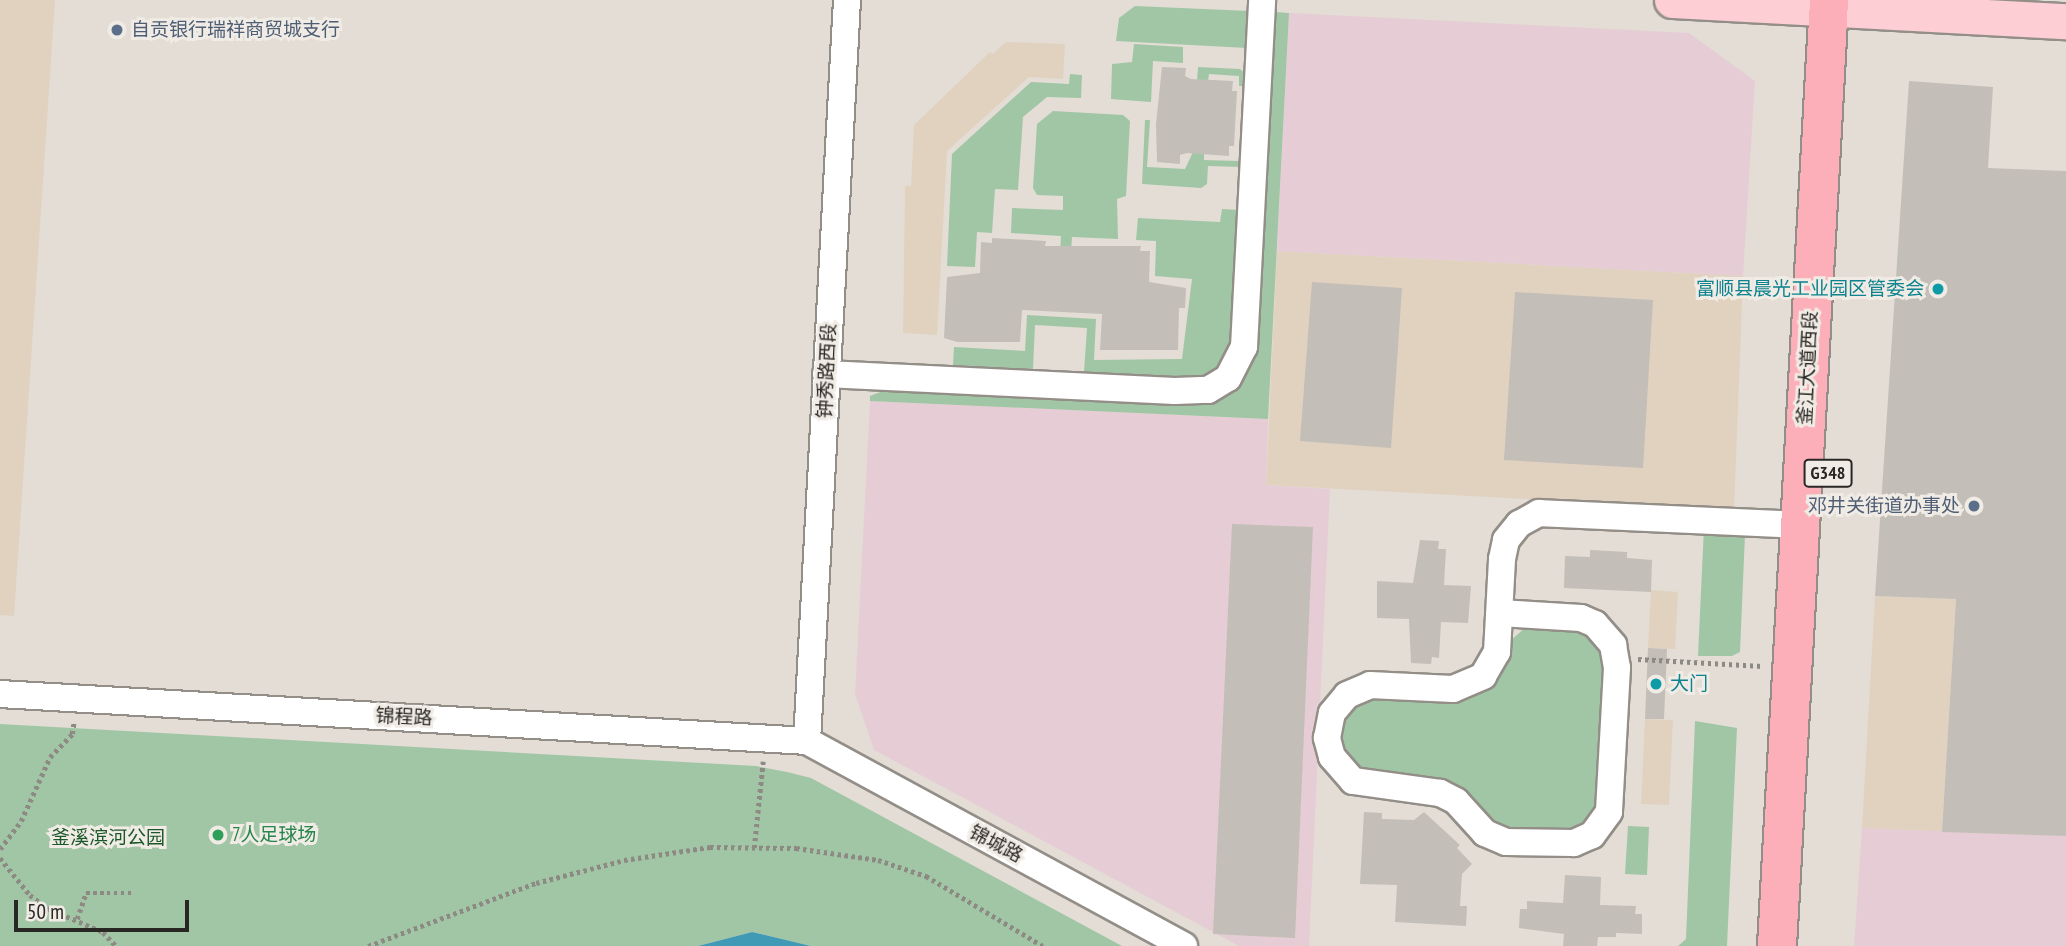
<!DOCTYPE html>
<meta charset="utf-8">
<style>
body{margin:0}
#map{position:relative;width:2066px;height:946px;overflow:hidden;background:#e3ddd6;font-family:"PT Sans Narrow","Noto Sans SC",sans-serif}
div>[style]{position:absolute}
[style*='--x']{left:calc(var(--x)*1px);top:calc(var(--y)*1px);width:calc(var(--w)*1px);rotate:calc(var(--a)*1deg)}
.commercial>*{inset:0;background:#e1d2bf}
.industrial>*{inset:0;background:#e6cdd5}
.green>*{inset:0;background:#a1c6a5}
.water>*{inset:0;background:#409ab5}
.building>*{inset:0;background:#c3beb7}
.path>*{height:4.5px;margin-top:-2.25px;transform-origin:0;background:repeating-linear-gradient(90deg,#8d8983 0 3.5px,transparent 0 7px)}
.roads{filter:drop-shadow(2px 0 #938e87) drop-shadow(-2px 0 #938e87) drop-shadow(0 2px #938e87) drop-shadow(0 -2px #938e87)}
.minor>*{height:26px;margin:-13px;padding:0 13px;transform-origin:13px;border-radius:13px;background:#fff}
.major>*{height:35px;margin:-17.5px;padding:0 17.5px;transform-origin:17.5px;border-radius:17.5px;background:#fdcfd4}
.highway>*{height:38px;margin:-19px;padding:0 19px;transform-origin:19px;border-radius:19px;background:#fcafb8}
.dots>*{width:19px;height:19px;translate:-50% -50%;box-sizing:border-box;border:4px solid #f0ebe4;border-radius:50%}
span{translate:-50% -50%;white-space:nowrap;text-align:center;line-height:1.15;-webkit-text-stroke:6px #f0ebe4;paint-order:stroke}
.shield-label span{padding:2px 5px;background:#f0ebe4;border:2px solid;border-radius:5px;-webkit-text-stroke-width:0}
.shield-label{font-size:18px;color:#292724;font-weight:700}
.service-label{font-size:19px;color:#4e5e75}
.left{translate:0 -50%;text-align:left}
.right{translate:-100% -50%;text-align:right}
.culture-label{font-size:19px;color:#0d838f}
.street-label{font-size:19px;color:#292724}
.leisure-label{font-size:19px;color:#27864d}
.park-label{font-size:19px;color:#1a5829}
.scale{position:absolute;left:14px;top:900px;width:175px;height:32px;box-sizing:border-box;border:4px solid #292724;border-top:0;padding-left:9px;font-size:21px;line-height:24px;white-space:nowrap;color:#292724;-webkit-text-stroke:5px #f0ebe4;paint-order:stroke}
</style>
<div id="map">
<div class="commercial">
<div style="clip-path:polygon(0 0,55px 0,14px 616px,0 615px)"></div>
<div style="clip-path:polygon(1006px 42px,1065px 44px,1063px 79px,1029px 77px,947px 151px,937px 335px,903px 333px,905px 186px,911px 186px,914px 125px,990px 52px,993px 54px)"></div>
<div style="clip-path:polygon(1277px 251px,1743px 276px,1734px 510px,1266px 485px)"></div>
<div style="clip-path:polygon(1651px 590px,1678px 592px,1675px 649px,1648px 648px)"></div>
<div style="clip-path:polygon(1875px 596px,1956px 599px,1942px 832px,1862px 828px)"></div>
<div style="clip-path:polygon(1645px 719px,1673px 720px,1669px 805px,1641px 804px)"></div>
</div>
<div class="industrial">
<div style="clip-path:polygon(1289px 13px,1689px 33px,1755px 81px,1743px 276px,1277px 251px)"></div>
<div style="clip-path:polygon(870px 401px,1268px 419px,1266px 485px,1330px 489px,1309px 946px,1239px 946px,874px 750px,855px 694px)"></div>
<div style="clip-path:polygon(1862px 828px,2066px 836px,2066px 946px,1854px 946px)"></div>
</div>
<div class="green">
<div style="clip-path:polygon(1135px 6px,1249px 11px,1247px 48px,1116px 41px,1119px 18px)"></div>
<div style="clip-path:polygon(1275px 12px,1289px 13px,1268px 419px,870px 401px,870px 396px,888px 389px,1240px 381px,1254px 354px)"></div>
<div style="clip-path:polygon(1134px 44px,1183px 47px,1183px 63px,1153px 61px,1151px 102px,1111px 99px,1112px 64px,1132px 62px)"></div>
<div style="clip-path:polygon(1198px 67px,1240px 69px,1246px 74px,1242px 167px,1208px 166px,1207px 184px,1201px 188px,1142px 184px,1145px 120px,1150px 120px,1147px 167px,1185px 169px,1193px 152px,1204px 153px,1204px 160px,1239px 161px,1243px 86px,1239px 86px,1239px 76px,1209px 74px,1208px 81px,1197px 81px)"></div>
<div style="clip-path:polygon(1070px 74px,1082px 75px,1081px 98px,1047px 97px,1023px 117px,1018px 190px,995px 189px,992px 233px,977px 232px,975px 267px,947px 266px,952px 154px,1031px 82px,1069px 84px)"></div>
<div style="clip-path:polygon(1053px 111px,1123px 115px,1130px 121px,1126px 196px,1117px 199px,1118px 239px,1072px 237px,1069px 279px,1059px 279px,1061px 236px,1011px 233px,1012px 208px,1063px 210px,1063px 196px,1037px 195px,1033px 188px,1037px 124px)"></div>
<div style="clip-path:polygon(1222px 209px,1240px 210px,1233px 344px,1224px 366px,1204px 379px,1084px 372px,1087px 328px,1035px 325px,1033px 369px,953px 365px,954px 347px,1025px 351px,1027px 315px,1096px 319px,1094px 360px,1182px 359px,1192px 279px,1155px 276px,1156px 241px,1136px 240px,1138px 218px,1220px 222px)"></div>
<div style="clip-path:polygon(1704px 527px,1745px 534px,1740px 652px,1732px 656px,1698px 656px)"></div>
<div style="clip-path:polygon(1575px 624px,1605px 646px,1604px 796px,1588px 829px,1511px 836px,1346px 766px,1336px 724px,1358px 696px,1447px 696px,1526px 627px)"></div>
<div style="clip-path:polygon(1695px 721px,1737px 728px,1727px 946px,1678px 946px,1686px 939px)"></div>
<div style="clip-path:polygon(0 724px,756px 766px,787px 772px,811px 778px,1122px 946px,811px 946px,752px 932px,698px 946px,0 946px)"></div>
<div style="clip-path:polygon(1628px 826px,1649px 827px,1647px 875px,1625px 874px)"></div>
</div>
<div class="water">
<div style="clip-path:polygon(752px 932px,811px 946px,698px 946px)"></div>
</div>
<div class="building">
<div style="clip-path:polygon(1162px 67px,1186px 68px,1185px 76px,1191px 79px,1233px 81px,1232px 91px,1237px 91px,1234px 146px,1229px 146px,1229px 156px,1187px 153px,1180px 155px,1180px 164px,1157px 162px,1156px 124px)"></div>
<div style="clip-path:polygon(1909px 81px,1993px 87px,1988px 168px,2066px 171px,2066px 836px,1942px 832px,1956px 599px,1875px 596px)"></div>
<div style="clip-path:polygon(992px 238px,1046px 241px,1045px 246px,1141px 246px,1140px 251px,1150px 251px,1149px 282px,1186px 288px,1185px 308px,1179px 308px,1178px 350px,1100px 350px,1102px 314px,1022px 310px,1020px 342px,957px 342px,944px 338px,947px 277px,980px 273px,981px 242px,992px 243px)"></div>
<div style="clip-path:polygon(1312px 282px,1402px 288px,1391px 448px,1300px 441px)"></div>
<div style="clip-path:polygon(1515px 292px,1653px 300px,1643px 468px,1504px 460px)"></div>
<div style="clip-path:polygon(1232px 524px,1313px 527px,1295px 938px,1213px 934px)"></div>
<div style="clip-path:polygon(1420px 540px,1439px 541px,1438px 549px,1446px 549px,1444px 585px,1471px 586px,1468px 623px,1441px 622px,1439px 658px,1432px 657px,1431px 664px,1411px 663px,1409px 619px,1377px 618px,1377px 581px,1413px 583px)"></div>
<div style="clip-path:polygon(1590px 550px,1627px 552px,1627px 558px,1652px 560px,1651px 592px,1564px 588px,1565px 556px,1590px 557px)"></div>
<div style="clip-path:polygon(1648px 648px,1667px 649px,1664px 719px,1645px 719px)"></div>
<div style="clip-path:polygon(1364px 812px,1382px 813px,1382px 819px,1414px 820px,1424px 812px,1460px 845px,1457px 848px,1472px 864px,1462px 874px,1460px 906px,1467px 906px,1466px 926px,1395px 922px,1397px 885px,1360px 884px)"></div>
<div style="clip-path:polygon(1565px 875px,1601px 877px,1600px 905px,1636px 906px,1635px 914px,1642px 914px,1642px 934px,1616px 933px,1616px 937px,1598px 937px,1597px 946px,1563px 946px,1564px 934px,1519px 928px,1520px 909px,1527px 909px,1527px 901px,1563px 903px)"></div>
</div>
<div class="path">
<div style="--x:1638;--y:659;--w:124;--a:3.2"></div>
<div style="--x:754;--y:848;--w:87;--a:-84.1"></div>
<div style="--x:0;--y:849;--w:35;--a:-53"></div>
<div style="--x:21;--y:821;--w:70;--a:-65.6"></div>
<div style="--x:50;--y:757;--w:32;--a:-46"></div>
<div style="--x:72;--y:734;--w:12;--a:-81"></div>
<div style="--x:0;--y:858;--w:48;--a:51"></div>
<div style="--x:30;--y:895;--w:21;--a:37"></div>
<div style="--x:47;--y:908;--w:61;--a:23.2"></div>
<div style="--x:103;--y:932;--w:19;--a:47"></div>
<div style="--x:77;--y:919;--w:28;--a:-71"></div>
<div style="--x:86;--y:893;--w:46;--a:0"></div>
<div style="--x:368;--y:946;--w:179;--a:-20.6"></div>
<div style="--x:536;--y:883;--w:91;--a:-14.6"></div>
<div style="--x:624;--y:860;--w:87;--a:-8.6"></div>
<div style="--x:710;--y:847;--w:86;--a:0.7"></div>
<div style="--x:796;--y:848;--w:83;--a:8.3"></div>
<div style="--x:878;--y:860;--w:51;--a:18.4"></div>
<div style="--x:926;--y:876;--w:136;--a:30.9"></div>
</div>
<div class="roads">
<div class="minor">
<div style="--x:826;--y:374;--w:349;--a:2.8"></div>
<div style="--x:1175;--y:391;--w:33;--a:-2"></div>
<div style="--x:1208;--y:390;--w:23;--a:-31"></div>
<div style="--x:1228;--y:378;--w:35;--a:-63"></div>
<div style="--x:1244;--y:347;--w:347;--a:-87"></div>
<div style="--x:1500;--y:613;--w:81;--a:3.5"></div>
<div style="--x:1581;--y:618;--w:15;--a:23"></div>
<div style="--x:1595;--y:624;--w:28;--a:49"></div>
<div style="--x:1613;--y:645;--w:23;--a:80"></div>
<div style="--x:1617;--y:668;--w:144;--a:93.2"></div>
<div style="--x:1609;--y:812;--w:29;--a:126"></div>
<div style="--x:1592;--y:835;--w:20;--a:156"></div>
<div style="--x:1574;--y:843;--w:68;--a:-179.2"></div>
<div style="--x:1506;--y:842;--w:23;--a:-157"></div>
<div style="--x:1485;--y:833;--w:43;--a:-132.2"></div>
<div style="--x:1456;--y:801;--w:18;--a:-153"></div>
<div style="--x:1440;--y:793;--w:88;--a:-172.1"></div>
<div style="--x:1353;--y:781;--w:32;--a:-131"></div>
<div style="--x:1332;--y:757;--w:20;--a:-105"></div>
<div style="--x:1327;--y:738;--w:25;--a:-79"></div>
<div style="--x:1332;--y:713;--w:23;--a:-50"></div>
<div style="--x:1347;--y:695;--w:25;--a:-23"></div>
<div style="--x:1370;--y:685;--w:83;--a:2.8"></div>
<div style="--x:1453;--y:689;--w:33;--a:-23"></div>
<div style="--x:1483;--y:676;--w:28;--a:-60"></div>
<div style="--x:1497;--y:652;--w:93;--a:-86.9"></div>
<div style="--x:1502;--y:559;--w:19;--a:-78"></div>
<div style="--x:1506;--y:540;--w:21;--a:-51"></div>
<div style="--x:1519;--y:524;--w:23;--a:-29"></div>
<div style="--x:1539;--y:513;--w:261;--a:2.6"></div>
<div style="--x:0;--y:694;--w:808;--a:3.33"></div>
<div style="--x:807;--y:741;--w:429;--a:28.5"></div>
<div style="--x:807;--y:741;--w:742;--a:-86.91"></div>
</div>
<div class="major">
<div style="--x:1672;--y:0;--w:395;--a:3.1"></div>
</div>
<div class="highway">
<div style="--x:1777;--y:946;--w:947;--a:-86.85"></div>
</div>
</div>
<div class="dots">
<div style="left:117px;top:30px;background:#5c6f8a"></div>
<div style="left:1938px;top:289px;background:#0f9aa8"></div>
<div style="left:1974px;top:506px;background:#5c6f8a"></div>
<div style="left:1656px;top:684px;background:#0f9aa8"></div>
<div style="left:218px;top:835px;background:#2e9e5b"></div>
</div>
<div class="shield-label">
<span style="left:1828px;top:473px">G348</span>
</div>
<div class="service-label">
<span class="left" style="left:131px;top:30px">自贡银行瑞祥商贸城支行</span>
<span class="right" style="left:1960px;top:506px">邓井关街道办事处</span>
</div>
<div class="culture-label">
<span class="right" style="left:1924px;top:289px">富顺县晨光工业园区管委会</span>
<span class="left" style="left:1670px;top:684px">大门</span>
</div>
<div class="street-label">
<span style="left:1808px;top:368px;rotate:-87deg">釜江大道西段</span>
<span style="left:827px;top:371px;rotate:-87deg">钟秀路西段</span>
<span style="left:404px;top:717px;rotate:3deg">锦程路</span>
<span style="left:996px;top:844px;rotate:28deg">锦城路</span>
</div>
<div class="leisure-label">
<span class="left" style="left:232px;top:835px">7人足球场</span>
</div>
<div class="park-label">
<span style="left:108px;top:838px">釜溪滨河公园</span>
</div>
<div class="scale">50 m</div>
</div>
